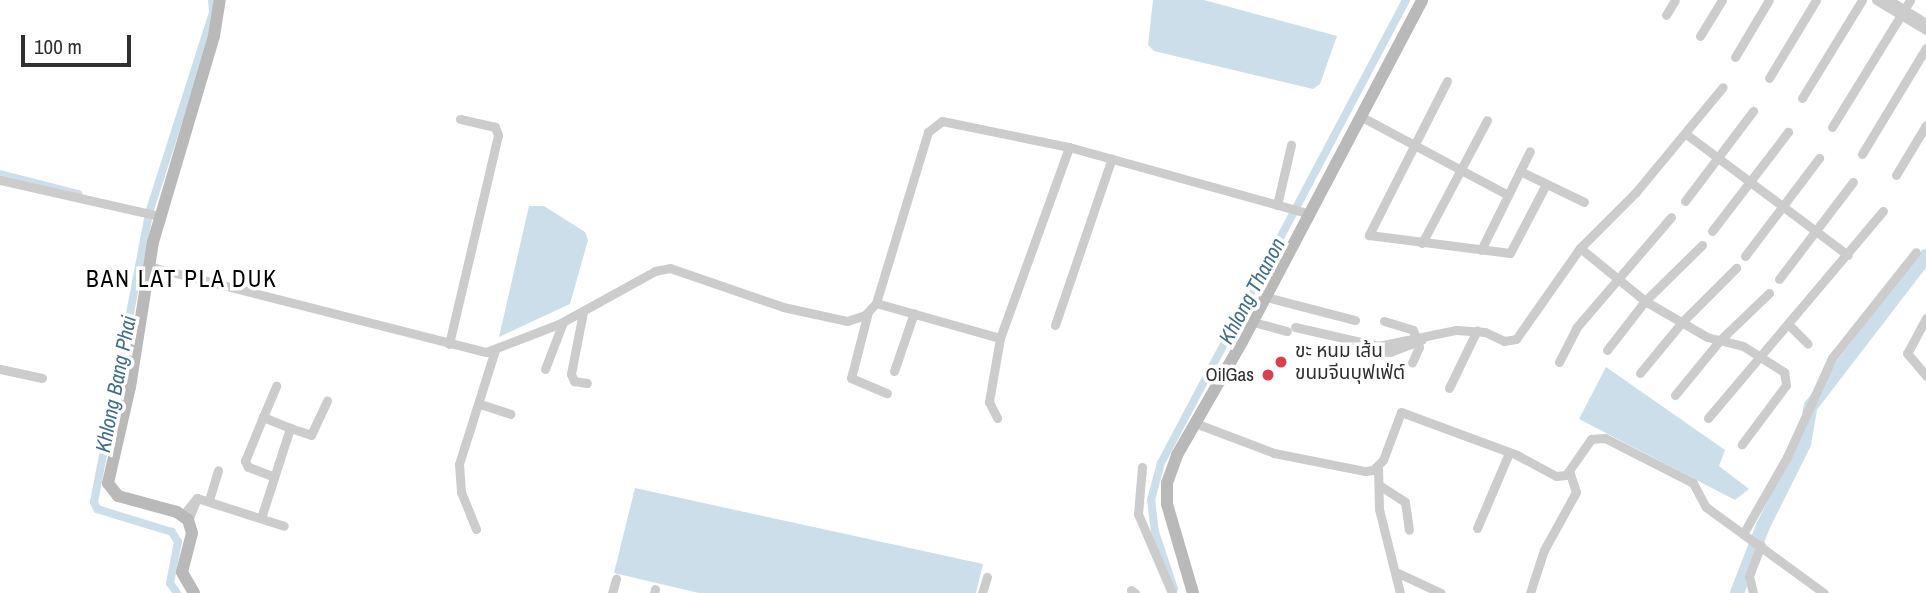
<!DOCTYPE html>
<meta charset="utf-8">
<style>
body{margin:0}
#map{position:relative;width:1926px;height:593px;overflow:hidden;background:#fff;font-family:"Archivo Narrow","Noto Sans Thai",sans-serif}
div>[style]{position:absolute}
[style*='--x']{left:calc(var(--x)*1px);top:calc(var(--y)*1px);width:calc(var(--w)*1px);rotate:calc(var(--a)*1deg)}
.water>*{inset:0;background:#ccdee9}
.canal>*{height:8px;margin:-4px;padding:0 4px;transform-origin:4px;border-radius:4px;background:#ccdee9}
.river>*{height:14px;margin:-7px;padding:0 7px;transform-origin:7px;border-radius:7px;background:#ccdee9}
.street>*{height:9px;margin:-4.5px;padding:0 4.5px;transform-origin:4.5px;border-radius:4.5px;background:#ccc}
.secondary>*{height:12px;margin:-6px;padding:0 6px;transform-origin:6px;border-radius:6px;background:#b9b9b9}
.dots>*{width:19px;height:19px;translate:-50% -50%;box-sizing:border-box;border:4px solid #fff;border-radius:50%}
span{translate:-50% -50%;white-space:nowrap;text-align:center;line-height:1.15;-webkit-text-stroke:7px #fff;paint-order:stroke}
.poi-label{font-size:19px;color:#2f2f2f}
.left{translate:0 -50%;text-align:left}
.right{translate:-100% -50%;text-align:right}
.water-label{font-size:21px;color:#436f8a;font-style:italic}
.quarter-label{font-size:23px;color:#000;letter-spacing:2px}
.scale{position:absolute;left:21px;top:35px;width:110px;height:32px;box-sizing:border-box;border:4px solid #2f2f2f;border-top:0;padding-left:9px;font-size:21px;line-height:24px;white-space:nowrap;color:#2f2f2f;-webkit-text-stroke:5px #fff;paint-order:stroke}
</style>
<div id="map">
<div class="water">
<div style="clip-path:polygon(1153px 0,1204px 0,1337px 36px,1320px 84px,1313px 89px,1154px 51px,1148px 45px)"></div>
<div style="clip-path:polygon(529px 206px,544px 206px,585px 232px,588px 240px,570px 304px,499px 337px)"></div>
<div style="clip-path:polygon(1606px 367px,1725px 450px,1719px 466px,1749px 489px,1735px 500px,1579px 419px)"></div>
<div style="clip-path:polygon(635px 488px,983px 564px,976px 593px,699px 593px,614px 573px)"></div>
</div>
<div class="canal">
<div style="--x:0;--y:174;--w:81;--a:14.4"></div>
<div style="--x:1174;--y:589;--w:60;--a:-108.4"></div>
<div style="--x:1155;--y:532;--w:32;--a:-97"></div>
<div style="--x:1151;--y:500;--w:38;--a:-75"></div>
<div style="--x:1161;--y:463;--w:524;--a:-62.11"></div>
<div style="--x:177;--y:593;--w:12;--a:-125"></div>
<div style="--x:170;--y:583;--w:42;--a:-79"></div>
<div style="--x:178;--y:542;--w:12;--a:-121"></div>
<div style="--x:172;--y:532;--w:78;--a:-163"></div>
<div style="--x:97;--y:509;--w:8;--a:-113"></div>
<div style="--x:94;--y:502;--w:294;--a:-79.2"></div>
<div style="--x:149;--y:213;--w:210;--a:-72.3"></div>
<div style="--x:213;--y:13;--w:13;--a:-94"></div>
</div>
<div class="river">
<div style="--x:1737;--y:593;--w:72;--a:-68.8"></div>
<div style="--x:1763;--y:526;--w:92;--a:-63.4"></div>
<div style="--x:1804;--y:444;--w:39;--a:-80"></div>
<div style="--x:1811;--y:406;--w:189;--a:-52.5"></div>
</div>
<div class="street">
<div style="--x:1876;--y:0;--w:58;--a:31"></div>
<div style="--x:1889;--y:0;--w:44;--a:31.9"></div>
<div style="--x:1666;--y:15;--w:17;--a:-59"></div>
<div style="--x:1700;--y:36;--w:42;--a:-58.6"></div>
<div style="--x:1735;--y:57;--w:66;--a:-59.2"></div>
<div style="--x:1769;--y:78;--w:91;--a:-58.9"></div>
<div style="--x:1447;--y:81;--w:173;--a:116.9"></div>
<div style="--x:1369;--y:235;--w:142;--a:7.3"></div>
<div style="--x:1510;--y:253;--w:78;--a:-62.4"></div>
<div style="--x:1802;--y:98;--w:115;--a:-58.5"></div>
<div style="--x:1360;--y:116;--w:168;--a:28.1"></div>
<div style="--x:1832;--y:127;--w:149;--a:-58.4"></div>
<div style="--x:1686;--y:134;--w:202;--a:36.8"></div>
<div style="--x:1862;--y:154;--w:124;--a:-58.9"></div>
<div style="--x:1520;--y:171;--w:71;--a:25.8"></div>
<div style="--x:1896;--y:175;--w:58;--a:-59"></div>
<div style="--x:0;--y:180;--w:164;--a:12.7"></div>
<div style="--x:1685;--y:201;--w:113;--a:-52.9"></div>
<div style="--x:1277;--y:205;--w:62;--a:-76.9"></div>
<div style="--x:1712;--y:231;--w:125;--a:-52.5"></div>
<div style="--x:1422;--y:243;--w:139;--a:-62.1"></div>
<div style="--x:1580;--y:248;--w:84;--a:39.2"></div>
<div style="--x:1645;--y:301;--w:72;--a:30.1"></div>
<div style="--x:1707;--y:337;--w:37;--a:14"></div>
<div style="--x:1743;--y:346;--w:49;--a:32.4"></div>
<div style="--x:1784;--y:372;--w:13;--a:81"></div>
<div style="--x:1786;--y:385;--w:74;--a:126.7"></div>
<div style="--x:1481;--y:250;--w:110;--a:-63.7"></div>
<div style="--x:1745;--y:256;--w:123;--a:-52.9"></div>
<div style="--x:148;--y:266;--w:349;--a:14.3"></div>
<div style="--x:486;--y:352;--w:78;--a:-21"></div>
<div style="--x:559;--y:324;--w:110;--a:-28.9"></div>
<div style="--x:655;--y:271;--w:15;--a:-11"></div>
<div style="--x:670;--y:268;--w:120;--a:19"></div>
<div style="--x:783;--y:307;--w:66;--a:12.3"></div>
<div style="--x:847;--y:321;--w:19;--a:-18"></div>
<div style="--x:865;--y:315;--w:16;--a:-47"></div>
<div style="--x:876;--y:303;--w:179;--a:-73.1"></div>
<div style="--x:928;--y:132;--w:18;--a:-38"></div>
<div style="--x:942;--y:121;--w:130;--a:11.6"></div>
<div style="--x:1069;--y:147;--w:250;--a:15.5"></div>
<div style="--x:1779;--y:279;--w:122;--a:-52.7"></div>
<div style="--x:1266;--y:297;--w:92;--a:14.5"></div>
<div style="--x:876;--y:303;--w:129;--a:15.8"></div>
<div style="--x:1000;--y:338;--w:65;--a:99.8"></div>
<div style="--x:989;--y:402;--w:18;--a:63"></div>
<div style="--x:583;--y:312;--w:63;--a:101"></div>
<div style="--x:571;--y:374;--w:8;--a:67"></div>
<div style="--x:574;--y:381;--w:13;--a:9"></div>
<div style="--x:868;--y:312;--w:68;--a:104.4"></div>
<div style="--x:851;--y:378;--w:39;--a:23"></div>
<div style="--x:1926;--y:318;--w:40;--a:118"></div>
<div style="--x:1907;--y:353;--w:30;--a:50"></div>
<div style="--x:1384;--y:321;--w:30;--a:17"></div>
<div style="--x:1413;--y:330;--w:18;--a:71"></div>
<div style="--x:1419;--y:347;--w:17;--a:114"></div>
<div style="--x:1253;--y:322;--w:35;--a:15"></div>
<div style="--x:1055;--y:325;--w:176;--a:-71.2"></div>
<div style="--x:1790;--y:326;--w:25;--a:45"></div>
<div style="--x:1295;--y:327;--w:85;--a:12.9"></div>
<div style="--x:1378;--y:346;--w:80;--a:-11.6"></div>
<div style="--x:1456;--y:330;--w:29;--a:4"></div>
<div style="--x:1485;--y:332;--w:21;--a:25"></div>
<div style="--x:1504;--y:341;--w:12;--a:-9"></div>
<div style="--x:1516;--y:339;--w:111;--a:-54.9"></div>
<div style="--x:1580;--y:248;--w:79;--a:-45"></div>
<div style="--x:1636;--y:192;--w:136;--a:-50.4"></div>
<div style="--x:1000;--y:338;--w:203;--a:-70.1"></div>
<div style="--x:449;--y:344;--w:215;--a:-76.8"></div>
<div style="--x:498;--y:135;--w:9;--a:-111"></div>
<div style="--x:495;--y:127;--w:36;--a:-167"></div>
<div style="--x:1607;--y:350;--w:62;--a:-52.2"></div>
<div style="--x:1645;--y:301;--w:80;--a:-44.5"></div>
<div style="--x:1369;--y:351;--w:21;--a:3"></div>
<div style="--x:1390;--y:352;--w:34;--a:-21"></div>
<div style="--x:1559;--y:362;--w:38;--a:-63"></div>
<div style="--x:1576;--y:328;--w:146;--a:-49.4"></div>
<div style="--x:0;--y:369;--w:43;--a:12.1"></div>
<div style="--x:545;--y:369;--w:50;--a:-69"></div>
<div style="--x:894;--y:371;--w:61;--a:-71"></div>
<div style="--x:1640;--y:373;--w:65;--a:-50.6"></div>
<div style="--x:1681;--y:323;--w:78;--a:-45"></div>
<div style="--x:1449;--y:388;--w:64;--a:-64.2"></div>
<div style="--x:1675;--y:395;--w:71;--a:-50.7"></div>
<div style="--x:1720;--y:340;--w:68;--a:-43.8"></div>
<div style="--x:480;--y:404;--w:32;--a:18"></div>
<div style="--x:263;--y:417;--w:34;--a:-67"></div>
<div style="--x:1708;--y:418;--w:271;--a:-49.8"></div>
<div style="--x:1195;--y:423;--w:85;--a:20.8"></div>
<div style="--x:1274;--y:453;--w:93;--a:11.2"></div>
<div style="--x:1365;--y:471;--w:8;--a:-7"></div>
<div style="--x:1373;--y:470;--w:14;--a:-45"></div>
<div style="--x:1383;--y:460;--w:51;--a:-69.4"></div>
<div style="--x:1401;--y:412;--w:124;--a:20.3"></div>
<div style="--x:1517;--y:455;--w:44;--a:28.3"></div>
<div style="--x:1556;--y:476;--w:10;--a:-6"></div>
<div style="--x:1566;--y:475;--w:44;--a:-55.2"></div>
<div style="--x:1591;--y:439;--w:14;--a:-4"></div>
<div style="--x:1605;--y:438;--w:99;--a:27.1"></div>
<div style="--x:1693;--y:483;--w:27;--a:62"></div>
<div style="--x:1706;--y:507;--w:146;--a:36.1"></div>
<div style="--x:1378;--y:466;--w:43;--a:88.7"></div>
<div style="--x:1379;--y:509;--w:87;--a:76"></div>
<div style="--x:1142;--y:467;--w:47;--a:94.9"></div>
<div style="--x:1138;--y:514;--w:86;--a:66.7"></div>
<div style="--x:272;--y:476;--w:26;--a:-159"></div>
<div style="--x:248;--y:467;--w:7;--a:-117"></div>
<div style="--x:245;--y:461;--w:48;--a:-67.8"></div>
<div style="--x:263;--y:417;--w:29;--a:22"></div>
<div style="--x:1379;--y:485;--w:31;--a:33"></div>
<div style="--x:1405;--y:502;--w:28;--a:82"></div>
<div style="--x:197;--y:498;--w:91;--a:17.8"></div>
<div style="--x:209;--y:500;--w:31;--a:-73"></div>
<div style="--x:183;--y:515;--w:22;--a:-51"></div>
<div style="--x:197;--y:498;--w:24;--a:112"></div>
<div style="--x:261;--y:518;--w:95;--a:-72.1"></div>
<div style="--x:290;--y:428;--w:22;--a:18"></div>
<div style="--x:311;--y:435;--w:38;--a:-65"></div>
<div style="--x:1477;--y:528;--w:82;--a:-66.9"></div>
<div style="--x:476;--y:529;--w:40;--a:-112"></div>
<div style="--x:461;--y:492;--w:28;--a:-94"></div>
<div style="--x:459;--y:464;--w:120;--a:-72.5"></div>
<div style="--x:1743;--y:534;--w:89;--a:-60.3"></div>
<div style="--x:1787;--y:457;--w:109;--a:-65.6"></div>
<div style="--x:1832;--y:358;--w:135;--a:-51.6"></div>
<div style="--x:1398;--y:573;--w:47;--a:24.9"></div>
<div style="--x:1131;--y:590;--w:5;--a:37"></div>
<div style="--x:612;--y:593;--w:15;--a:-74"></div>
<div style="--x:654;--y:593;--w:4;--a:-76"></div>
<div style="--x:982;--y:593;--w:17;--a:-73"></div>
<div style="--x:1530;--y:593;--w:45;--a:-72"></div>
<div style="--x:1544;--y:550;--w:66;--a:-61.1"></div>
<div style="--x:1576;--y:492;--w:22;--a:-108"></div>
<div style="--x:1753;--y:593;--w:17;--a:-103"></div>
<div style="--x:1749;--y:576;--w:33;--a:-69"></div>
</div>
<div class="secondary">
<div style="--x:194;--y:593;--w:24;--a:-120"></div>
<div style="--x:182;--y:572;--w:40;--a:-75.6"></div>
<div style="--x:192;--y:533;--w:14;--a:-107"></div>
<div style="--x:188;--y:520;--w:14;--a:-144"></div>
<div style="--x:177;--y:512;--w:61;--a:-164.8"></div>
<div style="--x:118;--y:496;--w:16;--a:-128"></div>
<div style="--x:108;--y:483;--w:98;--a:-77.1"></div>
<div style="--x:130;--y:387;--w:147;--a:-81"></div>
<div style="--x:153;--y:242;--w:215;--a:-73.5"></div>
<div style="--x:214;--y:36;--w:36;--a:-81"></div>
<div style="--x:1193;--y:593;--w:93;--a:-106.3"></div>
<div style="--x:1167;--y:504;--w:21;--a:-90"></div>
<div style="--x:1167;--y:483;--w:30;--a:-70"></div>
<div style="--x:1177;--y:455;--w:130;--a:-60.1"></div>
<div style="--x:1242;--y:342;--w:386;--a:-62.2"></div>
</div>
<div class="dots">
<div style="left:1281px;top:362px;background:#d7404c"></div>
<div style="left:1268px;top:375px;background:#d7404c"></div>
</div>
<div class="poi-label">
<span class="left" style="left:1295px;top:362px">ขะ หนม เส้น<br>ขนมจีนบุฟเฟ่ต์</span>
<span class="right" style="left:1254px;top:375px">OilGas</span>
</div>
<div class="water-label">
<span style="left:1252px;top:291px;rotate:-62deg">Khlong Thanon</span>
<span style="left:116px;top:384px;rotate:-79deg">Khlong Bang Phai</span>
</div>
<div class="quarter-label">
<span style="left:182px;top:279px">BAN LAT PLA DUK</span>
</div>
<div class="scale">100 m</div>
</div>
